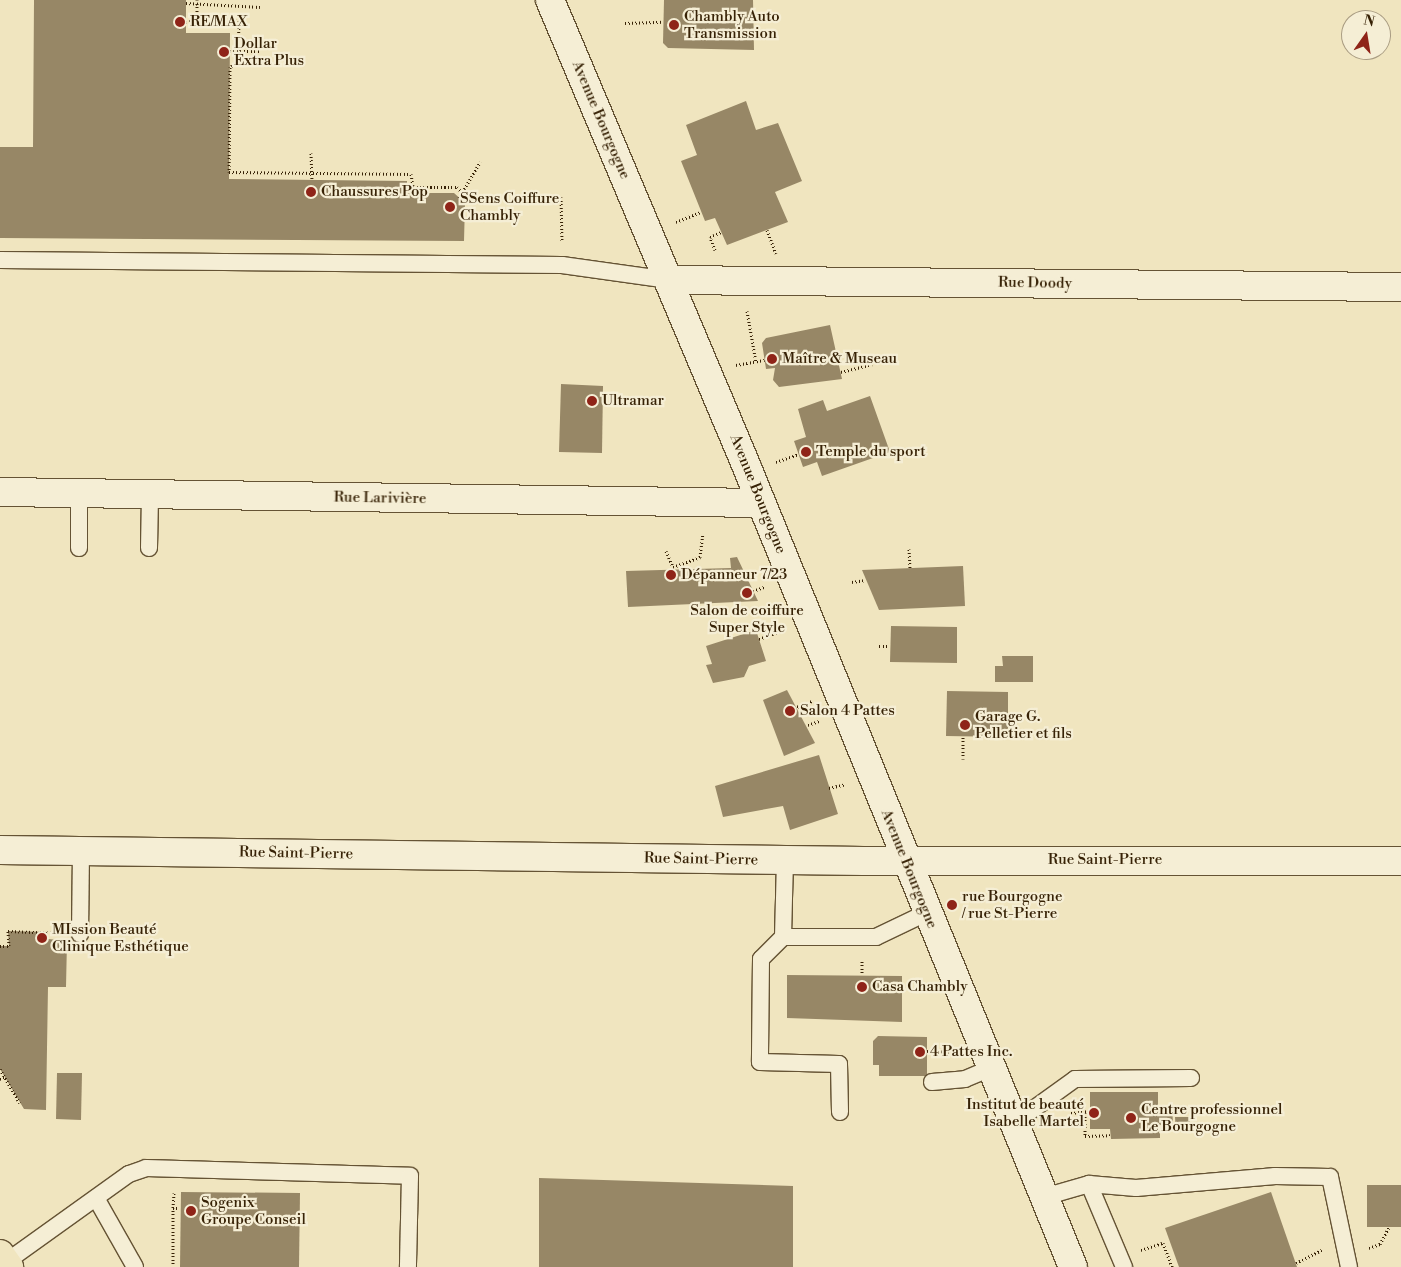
<!DOCTYPE html>
<meta charset="utf-8">
<style>
body{margin:0}
#map{position:relative;width:1401px;height:1267px;overflow:hidden;background:#f0e5bf;font-family:"Libre Bodoni",serif}
div>[style]{position:absolute}
[style*='--x']{left:calc(var(--x)*1px);top:calc(var(--y)*1px);width:calc(var(--w)*1px);rotate:calc(var(--a)*1deg)}
.building>*{inset:0;background:#978766}
.path>*{height:3px;margin-top:-1.5px;transform-origin:0;background:repeating-linear-gradient(90deg,#372206 0 1px,transparent 0 3.5px)}
.roads{filter:drop-shadow(1px 0 #655334) drop-shadow(-1px 0 #655334) drop-shadow(0 1px #655334) drop-shadow(0 -1px #655334)}
.service>*{height:16px;margin:-8px;padding:0 8px;transform-origin:8px;border-radius:8px;background:#f5eed5}
.minor>*{height:28px;margin:-14px;padding:0 14px;transform-origin:14px;border-radius:14px;background:#f5eed5}
.tertiary>*{height:28px;margin:-14px;padding:0 14px;transform-origin:14px;border-radius:14px;background:#f5eed5}
.primary>*{height:28px;margin:-14px;padding:0 14px;transform-origin:14px;border-radius:14px;background:#f0e5bf}
.dots>*{width:14px;height:14px;translate:-50% -50%;box-sizing:border-box;border:2px solid #f5eed5;border-radius:50%}
span{translate:-50% -50%;white-space:nowrap;text-align:center;line-height:1.15;-webkit-text-stroke:4.5px #f5eed5;paint-order:stroke}
.poi-label{font-size:15px;color:#372206}
.left{translate:0 -50%;text-align:left}
.right{translate:-100% -50%;text-align:right}
.street-label{font-size:15px;color:#372206}
.north{position:absolute;left:1341px;top:10px;width:50px;height:50px;box-sizing:border-box;background:#f5eed5;border:1px solid #a99c82;border-radius:50%;rotate:13deg;font-size:14px;font-weight:700;line-height:20px;text-align:center;color:#372206}
.north::after{content:'';display:block;margin:auto;width:18px;height:22px;background:#8f2418;clip-path:polygon(50% 0,100% 100%,50% 72%,0 100%)}
</style>
<div id="map">
<div class="building">
<div style="clip-path:polygon(34px 0,186px 0,186px 33px,230px 33px,229px 179px,407px 181px,407px 193px,454px 193px,465px 203px,464px 241px,0 238px,0 147px,33px 147px)"></div>
<div style="clip-path:polygon(664px 0,753px 0,754px 50px,668px 48px,663px 43px)"></div>
<div style="clip-path:polygon(746px 101px,756px 130px,778px 123px,802px 181px,775px 192px,788px 222px,727px 245px,715px 218px,705px 221px,681px 161px,697px 155px,686px 125px)"></div>
<div style="clip-path:polygon(830px 325px,842px 379px,779px 387px,773px 380px,775px 368px,766px 369px,762px 343px,766px 338px)"></div>
<div style="clip-path:polygon(561px 384px,603px 386px,602px 453px,559px 452px)"></div>
<div style="clip-path:polygon(870px 396px,890px 452px,822px 476px,817px 462px,803px 467px,794px 441px,806px 437px,798px 409px,823px 400px,827px 411px)"></div>
<div style="clip-path:polygon(737px 557px,758px 601px,628px 607px,626px 571px,731px 568px,730px 558px)"></div>
<div style="clip-path:polygon(963px 566px,965px 606px,879px 610px,862px 570px)"></div>
<div style="clip-path:polygon(891px 626px,957px 627px,957px 663px,890px 662px)"></div>
<div style="clip-path:polygon(756px 630px,766px 661px,749px 666px,744px 677px,713px 683px,706px 665px,712px 664px,706px 646px)"></div>
<div style="clip-path:polygon(1002px 656px,1033px 656px,1033px 682px,995px 682px,995px 666px,1003px 666px)"></div>
<div style="clip-path:polygon(787px 690px,815px 743px,784px 756px,763px 700px)"></div>
<div style="clip-path:polygon(947px 691px,1008px 692px,1008px 737px,946px 736px)"></div>
<div style="clip-path:polygon(819px 755px,838px 814px,790px 830px,783px 806px,723px 817px,715px 786px)"></div>
<div style="clip-path:polygon(8px 931px,47px 932px,48px 939px,67px 941px,66px 987px,48px 987px,46px 1110px,24px 1109px,0 1069px,0 946px,9px 946px)"></div>
<div style="clip-path:polygon(787px 975px,902px 976px,902px 1022px,787px 1018px)"></div>
<div style="clip-path:polygon(878px 1036px,927px 1037px,927px 1076px,879px 1076px,879px 1065px,873px 1065px,873px 1041px)"></div>
<div style="clip-path:polygon(57px 1073px,82px 1073px,81px 1120px,56px 1119px)"></div>
<div style="clip-path:polygon(1090px 1092px,1158px 1092px,1158px 1105px,1172px 1105px,1173px 1124px,1160px 1125px,1160px 1138px,1111px 1139px,1110px 1129px,1090px 1129px)"></div>
<div style="clip-path:polygon(1175px 1117px,1190px 1117px,1190px 1131px,1176px 1132px)"></div>
<div style="clip-path:polygon(539px 1178px,793px 1186px,793px 1267px,539px 1267px)"></div>
<div style="clip-path:polygon(1367px 1185px,1401px 1185px,1401px 1227px,1367px 1227px)"></div>
<div style="clip-path:polygon(181px 1192px,300px 1193px,299px 1267px,180px 1267px)"></div>
<div style="clip-path:polygon(1271px 1192px,1297px 1267px,1179px 1267px,1165px 1228px)"></div>
</div>
<div class="path">
<div style="--x:197;--y:0;--w:19;--a:90"></div>
<div style="--x:197;--y:19;--w:42;--a:2.7"></div>
<div style="--x:239;--y:21;--w:41;--a:91.4"></div>
<div style="--x:238;--y:62;--w:9;--a:148"></div>
<div style="--x:230;--y:67;--w:105;--a:90.5"></div>
<div style="--x:229;--y:172;--w:182;--a:0.6"></div>
<div style="--x:411;--y:174;--w:13;--a:81"></div>
<div style="--x:413;--y:187;--w:44;--a:0"></div>
<div style="--x:457;--y:187;--w:18;--a:47"></div>
<div style="--x:186;--y:3;--w:74;--a:3.1"></div>
<div style="--x:186;--y:22;--w:11;--a:-15"></div>
<div style="--x:625;--y:23;--w:38;--a:-2"></div>
<div style="--x:230;--y:51;--w:29;--a:0"></div>
<div style="--x:311;--y:153;--w:27;--a:88"></div>
<div style="--x:561;--y:197;--w:45;--a:88.7"></div>
<div style="--x:459;--y:198;--w:42;--a:-59.7"></div>
<div style="--x:676;--y:222;--w:27;--a:-22"></div>
<div style="--x:767;--y:230;--w:25;--a:69"></div>
<div style="--x:715;--y:250;--w:14;--a:-111"></div>
<div style="--x:710;--y:237;--w:12;--a:-24"></div>
<div style="--x:747;--y:311;--w:52;--a:80"></div>
<div style="--x:736;--y:365;--w:29;--a:-10"></div>
<div style="--x:841;--y:372;--w:32;--a:-14"></div>
<div style="--x:603;--y:400;--w:24;--a:2"></div>
<div style="--x:776;--y:462;--w:24;--a:-19"></div>
<div style="--x:909;--y:549;--w:19;--a:87"></div>
<div style="--x:666;--y:551;--w:17;--a:66"></div>
<div style="--x:673;--y:567;--w:29;--a:-20"></div>
<div style="--x:700;--y:557;--w:24;--a:-83"></div>
<div style="--x:852;--y:582;--w:14;--a:-8"></div>
<div style="--x:753;--y:591;--w:12;--a:-20"></div>
<div style="--x:759;--y:639;--w:25;--a:-21"></div>
<div style="--x:879;--y:646;--w:11;--a:0"></div>
<div style="--x:794;--y:708;--w:19;--a:-21"></div>
<div style="--x:808;--y:725;--w:12;--a:-20"></div>
<div style="--x:963;--y:759;--w:23;--a:-90"></div>
<div style="--x:829;--y:788;--w:17;--a:-13"></div>
<div style="--x:0;--y:946;--w:9;--a:0"></div>
<div style="--x:9;--y:946;--w:15;--a:-94"></div>
<div style="--x:8;--y:931;--w:49;--a:2.3"></div>
<div style="--x:862;--y:961;--w:14;--a:90"></div>
<div style="--x:927;--y:1051;--w:27;--a:2"></div>
<div style="--x:0;--y:1069;--w:39;--a:60"></div>
<div style="--x:0;--y:1079;--w:5;--a:-22"></div>
<div style="--x:1071;--y:1113;--w:19;--a:-6"></div>
<div style="--x:1085;--y:1113;--w:23;--a:90"></div>
<div style="--x:1085;--y:1136;--w:25;--a:-2"></div>
<div style="--x:174;--y:1193;--w:15;--a:94"></div>
<div style="--x:173;--y:1208;--w:7;--a:0"></div>
<div style="--x:1369;--y:1248;--w:12;--a:-20"></div>
<div style="--x:1380;--y:1244;--w:19;--a:-62"></div>
<div style="--x:1141;--y:1250;--w:23;--a:-18"></div>
<div style="--x:1163;--y:1243;--w:26;--a:69"></div>
<div style="--x:1296;--y:1263;--w:29;--a:-27"></div>
<div style="--x:173;--y:1267;--w:59;--a:-90"></div>
</div>
<div class="roads">
<div class="service">
<div style="--x:0;--y:260;--w:562;--a:0.51"></div>
<div style="--x:562;--y:265;--w:108;--a:8"></div>
<div style="--x:79;--y:548;--w:55;--a:-90"></div>
<div style="--x:149;--y:548;--w:54;--a:-88.9"></div>
<div style="--x:785;--y:860;--w:77;--a:91.5"></div>
<div style="--x:783;--y:937;--w:93;--a:0"></div>
<div style="--x:876;--y:937;--w:55;--a:-25.6"></div>
<div style="--x:80;--y:934;--w:83;--a:-89.3"></div>
<div style="--x:783;--y:937;--w:31;--a:135"></div>
<div style="--x:761;--y:959;--w:103;--a:90.6"></div>
<div style="--x:760;--y:1062;--w:79;--a:1.5"></div>
<div style="--x:839;--y:1064;--w:48;--a:88.8"></div>
<div style="--x:932;--y:1082;--w:33;--a:-5"></div>
<div style="--x:965;--y:1079;--w:28;--a:-23"></div>
<div style="--x:1014;--y:1123;--w:75;--a:-35.8"></div>
<div style="--x:1075;--y:1079;--w:116;--a:-0.5"></div>
<div style="--x:1089;--y:1184;--w:47;--a:4.9"></div>
<div style="--x:1136;--y:1188;--w:140;--a:-4.9"></div>
<div style="--x:1275;--y:1176;--w:55;--a:1"></div>
<div style="--x:1330;--y:1177;--w:92;--a:78.1"></div>
<div style="--x:1044;--y:1197;--w:47;--a:-16.1"></div>
<div style="--x:1089;--y:1184;--w:90;--a:67.1"></div>
<div style="--x:96;--y:1198;--w:79;--a:60.5"></div>
<div style="--x:6;--y:1262;--w:151;--a:-35.6"></div>
<div style="--x:129;--y:1174;--w:18;--a:-19"></div>
<div style="--x:146;--y:1168;--w:264;--a:1.7"></div>
<div style="--x:410;--y:1176;--w:91;--a:91.3"></div>
</div>
<div class="minor">
<div style="--x:669;--y:280;--w:732;--a:0.55"></div>
<div style="--x:0;--y:850;--w:864;--a:0.73"></div>
<div style="--x:864;--y:861;--w:537;--a:0"></div>
</div>
<div class="tertiary">
<div style="--x:550;--y:0;--w:505;--a:67.14"></div>
<div style="--x:746;--y:465;--w:866;--a:67.82"></div>
<div style="--x:0;--y:492;--w:761;--a:0.83"></div>
</div>
<div class="primary">
<div style="--x:0;--y:1254;--w:16;--a:55"></div>
</div>
</div>
<div class="dots">
<div style="left:180px;top:22px;background:#8f2418"></div>
<div style="left:674px;top:25px;background:#8f2418"></div>
<div style="left:224px;top:52px;background:#8f2418"></div>
<div style="left:311px;top:192px;background:#8f2418"></div>
<div style="left:450px;top:207px;background:#8f2418"></div>
<div style="left:772px;top:359px;background:#8f2418"></div>
<div style="left:592px;top:401px;background:#8f2418"></div>
<div style="left:806px;top:452px;background:#8f2418"></div>
<div style="left:671px;top:575px;background:#8f2418"></div>
<div style="left:747px;top:593px;background:#8f2418"></div>
<div style="left:790px;top:711px;background:#8f2418"></div>
<div style="left:965px;top:725px;background:#8f2418"></div>
<div style="left:952px;top:905px;background:#8f2418"></div>
<div style="left:42px;top:938px;background:#8f2418"></div>
<div style="left:862px;top:987px;background:#8f2418"></div>
<div style="left:920px;top:1052px;background:#8f2418"></div>
<div style="left:1094px;top:1113px;background:#8f2418"></div>
<div style="left:1131px;top:1118px;background:#8f2418"></div>
<div style="left:191px;top:1211px;background:#8f2418"></div>
</div>
<div class="poi-label">
<span class="left" style="left:684px;top:25px">Chambly Auto<br>Transmission</span>
<span class="left" style="left:190px;top:22px">RE/MAX</span>
<span class="left" style="left:234px;top:52px">Dollar<br>Extra Plus</span>
<span class="left" style="left:321px;top:192px">Chaussures Pop</span>
<span class="left" style="left:460px;top:207px">SSens Coiffure<br>Chambly</span>
<span class="left" style="left:782px;top:359px">Maître &amp; Museau</span>
<span class="left" style="left:602px;top:401px">Ultramar</span>
<span class="left" style="left:816px;top:452px">Temple du sport</span>
<span class="left" style="left:681px;top:575px">Dépanneur 7/23</span>
<span style="left:747px;top:619px">Salon de coiffure<br>Super Style</span>
<span class="left" style="left:800px;top:711px">Salon 4 Pattes</span>
<span class="left" style="left:975px;top:725px">Garage G.<br>Pelletier et fils</span>
<span class="left" style="left:962px;top:905px">rue Bourgogne<br>/ rue St-Pierre</span>
<span class="left" style="left:52px;top:938px">MIssion Beauté<br>Clinique Esthétique</span>
<span class="left" style="left:872px;top:987px">Casa Chambly</span>
<span class="left" style="left:930px;top:1052px">4 Pattes Inc.</span>
<span class="right" style="left:1084px;top:1113px">Institut de beauté<br>Isabelle Martel</span>
<span class="left" style="left:1141px;top:1118px">Centre professionnel<br>Le Bourgogne</span>
<span class="left" style="left:201px;top:1211px">Sogenix<br>Groupe Conseil</span>
</div>
<div class="street-label">
<span style="left:601px;top:120px;rotate:67deg">Avenue Bourgogne</span>
<span style="left:1035px;top:283px;rotate:1deg">Rue Doody</span>
<span style="left:758px;top:494px;rotate:68deg">Avenue Bourgogne</span>
<span style="left:380px;top:498px;rotate:1deg">Rue Larivière</span>
<span style="left:296px;top:853px;rotate:1deg">Rue Saint-Pierre</span>
<span style="left:701px;top:859px;rotate:1deg">Rue Saint-Pierre</span>
<span style="left:1105px;top:860px">Rue Saint-Pierre</span>
<span style="left:909px;top:869px;rotate:68deg">Avenue Bourgogne</span>
</div>
<div class="north">N</div>
</div>
